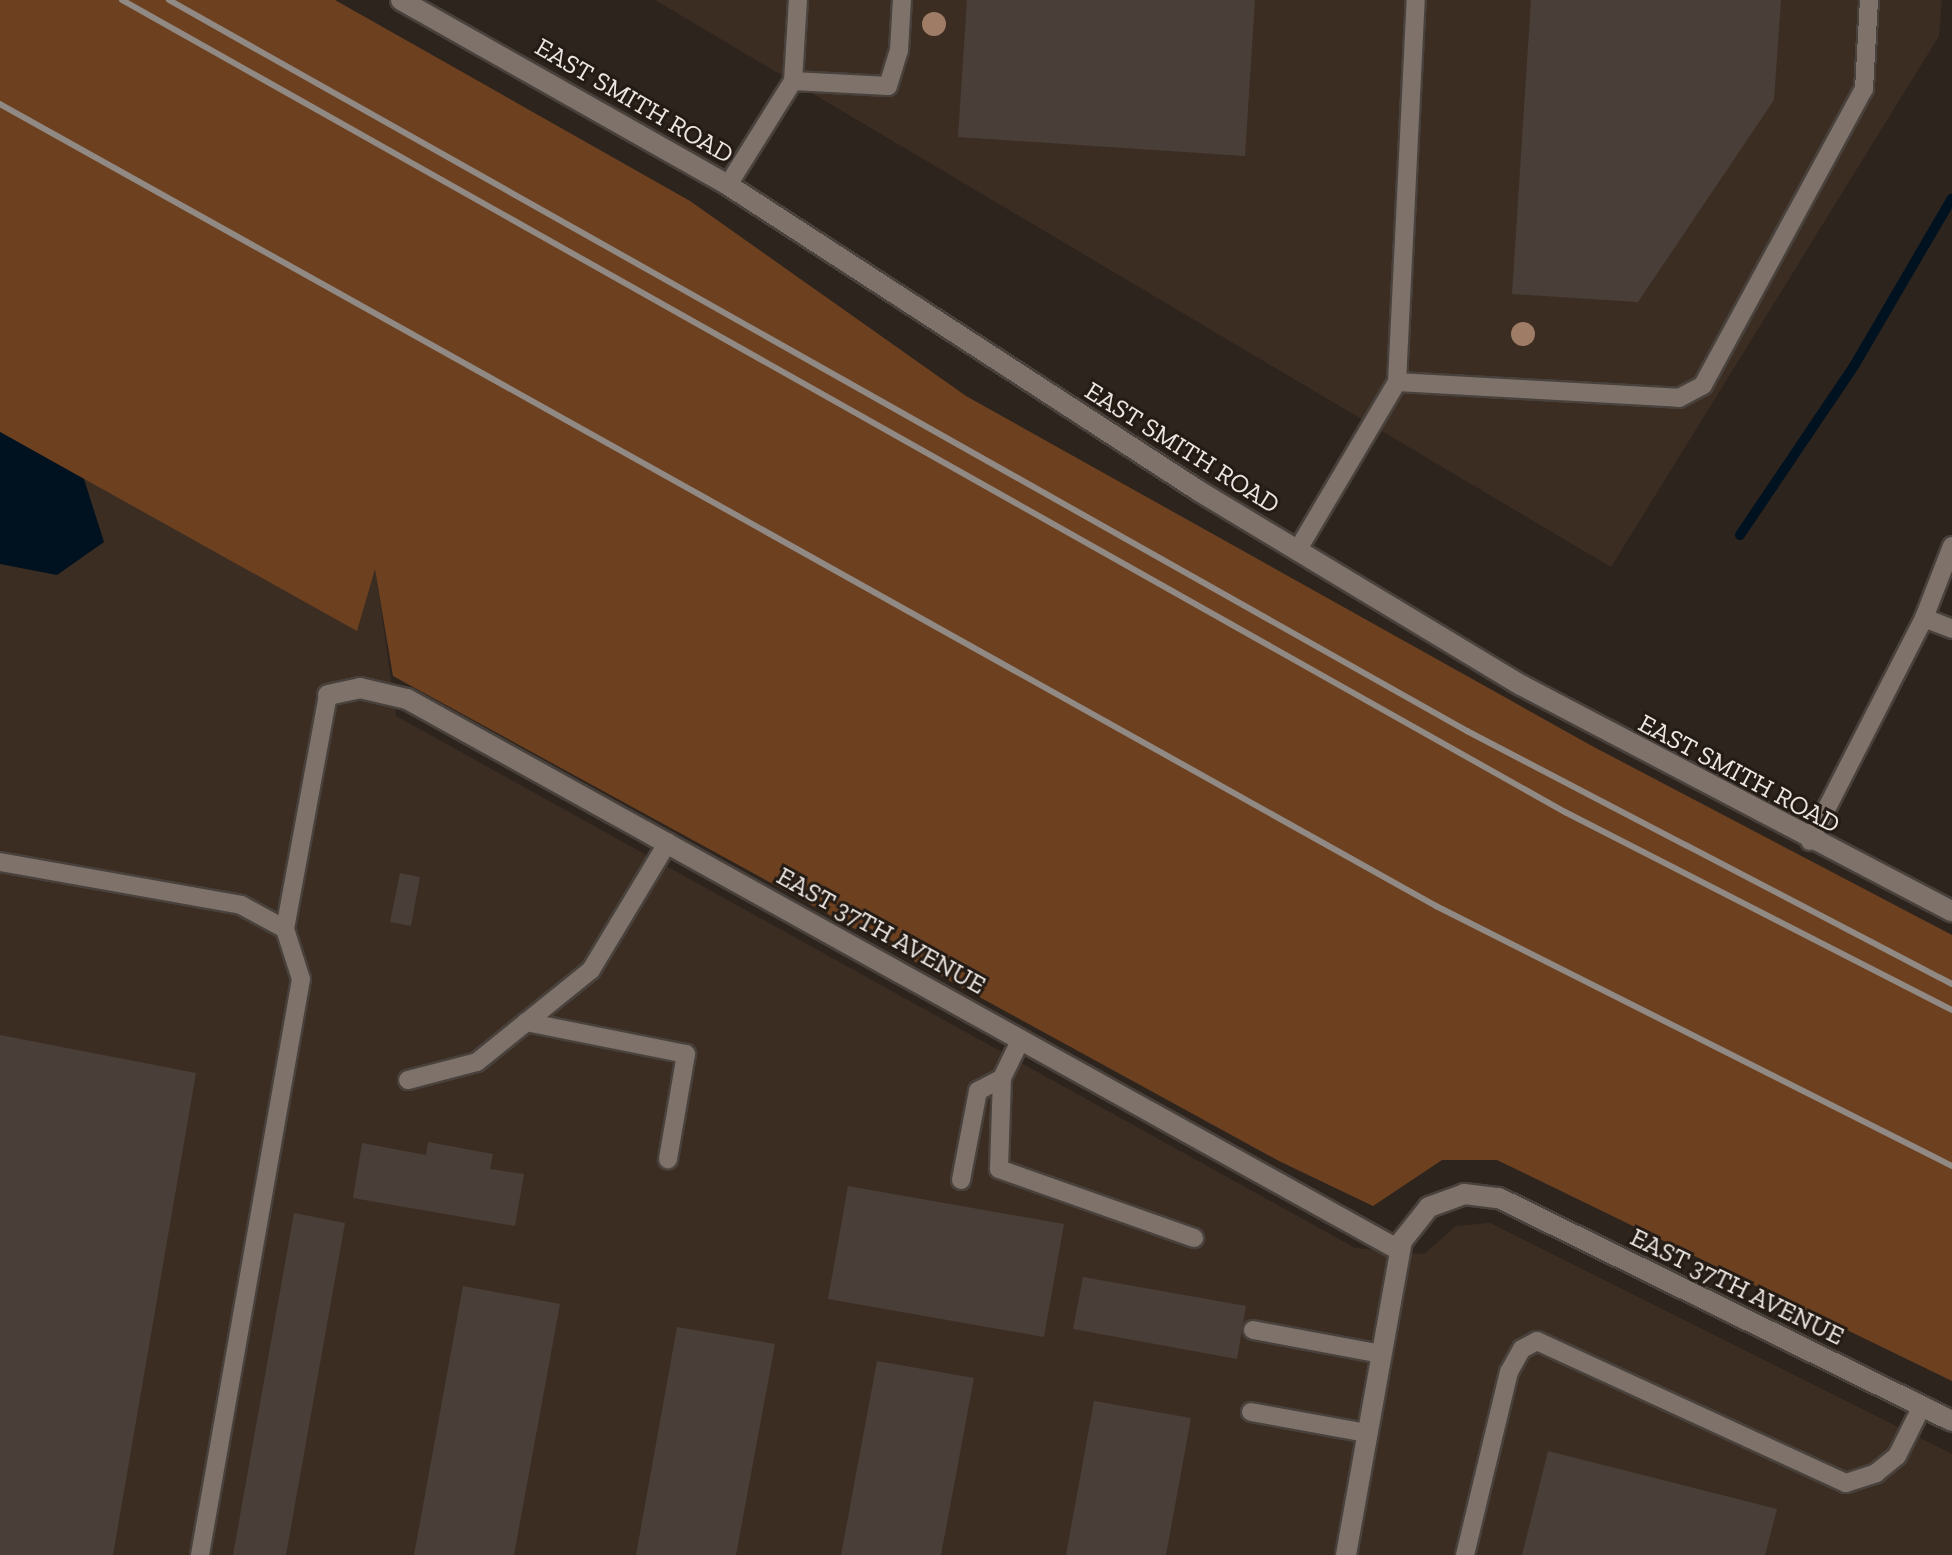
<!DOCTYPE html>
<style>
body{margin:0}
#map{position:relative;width:1952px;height:1555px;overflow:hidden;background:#2e241e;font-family:"Zilla Slab",serif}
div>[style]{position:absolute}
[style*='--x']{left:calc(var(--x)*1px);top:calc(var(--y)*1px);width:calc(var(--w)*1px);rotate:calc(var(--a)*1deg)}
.built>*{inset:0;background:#3c2d23}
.green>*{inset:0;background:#6d4120}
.water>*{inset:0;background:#00121f}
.stream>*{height:10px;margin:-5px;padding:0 5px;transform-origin:5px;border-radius:5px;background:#00121f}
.building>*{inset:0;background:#493f38}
.roads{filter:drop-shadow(2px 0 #49413c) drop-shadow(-2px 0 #49413c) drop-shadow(0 2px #49413c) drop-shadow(0 -2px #49413c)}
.service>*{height:18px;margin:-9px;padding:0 9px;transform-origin:9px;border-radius:9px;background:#7e726b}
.minor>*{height:20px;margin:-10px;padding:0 10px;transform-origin:10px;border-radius:10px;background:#7e726b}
.tertiary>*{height:20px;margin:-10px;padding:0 10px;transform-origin:10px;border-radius:10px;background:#7e726b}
.rail>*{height:6px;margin:-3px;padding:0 3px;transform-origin:3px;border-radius:3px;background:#918984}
.trees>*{width:24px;height:24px;margin:-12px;border-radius:50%;background:#9e7c66}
span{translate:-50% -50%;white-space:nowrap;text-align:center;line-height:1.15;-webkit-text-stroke:6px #241b15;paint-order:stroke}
.street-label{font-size:26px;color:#ece6e2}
</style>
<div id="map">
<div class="built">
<div style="clip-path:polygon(655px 0,1942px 0,1939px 36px,1611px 567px)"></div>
<div style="clip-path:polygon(0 432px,357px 630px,375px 567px,396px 716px,1355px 1248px,1424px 1254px,1456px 1226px,1490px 1223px,1952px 1454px,1952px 1555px,0 1555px)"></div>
</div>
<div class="green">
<div style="clip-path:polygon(0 0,335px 0,690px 201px,966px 396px,1592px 746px,1952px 935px,1952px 1381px,1497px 1160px,1442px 1160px,1373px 1206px,1279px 1161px,393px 676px,375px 569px,357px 631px,0 432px)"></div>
</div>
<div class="water">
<div style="clip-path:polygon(0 432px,84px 479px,104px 542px,57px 575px,0 564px)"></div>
</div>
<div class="stream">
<div style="--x:1740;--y:535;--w:204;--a:-56"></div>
<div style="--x:1854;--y:366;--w:194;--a:-59.7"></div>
</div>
<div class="building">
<div style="clip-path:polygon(967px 0,1255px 0,1245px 156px,958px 137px)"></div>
<div style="clip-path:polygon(1531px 0,1781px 0,1774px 100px,1638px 302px,1512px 294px)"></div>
<div style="clip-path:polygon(400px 873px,420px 877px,411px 926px,390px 922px)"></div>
<div style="clip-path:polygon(0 1035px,196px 1073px,113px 1555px,0 1555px)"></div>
<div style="clip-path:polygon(428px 1142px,493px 1154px,490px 1169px,524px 1174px,515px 1226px,353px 1198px,362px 1143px,426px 1155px)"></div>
<div style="clip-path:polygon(848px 1186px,1064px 1224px,1044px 1337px,828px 1299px)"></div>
<div style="clip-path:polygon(294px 1213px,345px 1223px,286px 1555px,233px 1555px)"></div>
<div style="clip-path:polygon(1083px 1277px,1246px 1306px,1237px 1359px,1073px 1329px)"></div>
<div style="clip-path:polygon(463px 1286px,560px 1304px,514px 1555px,414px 1555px)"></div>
<div style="clip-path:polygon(677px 1327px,775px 1344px,736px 1555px,636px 1555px)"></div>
<div style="clip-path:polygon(877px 1361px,974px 1378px,941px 1555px,841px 1555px)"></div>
<div style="clip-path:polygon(1094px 1401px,1191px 1418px,1166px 1555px,1066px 1555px)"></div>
<div style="clip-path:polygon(1548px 1451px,1777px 1509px,1765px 1555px,1522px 1555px)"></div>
</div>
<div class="roads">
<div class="service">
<div style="--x:793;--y:81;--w:95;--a:3"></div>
<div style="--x:888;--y:86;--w:38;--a:-73"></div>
<div style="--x:899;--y:50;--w:50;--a:-86.6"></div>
<div style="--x:728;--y:185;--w:123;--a:-58"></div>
<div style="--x:793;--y:81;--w:81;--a:-86.5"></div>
<div style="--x:1397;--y:382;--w:382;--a:-87.2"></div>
<div style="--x:1952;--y:546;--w:77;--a:111.3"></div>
<div style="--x:1924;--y:618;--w:30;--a:21"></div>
<div style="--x:1297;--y:551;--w:196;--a:-59.4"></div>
<div style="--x:1397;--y:382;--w:282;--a:3.2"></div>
<div style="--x:1679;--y:398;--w:27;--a:-28"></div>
<div style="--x:1703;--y:385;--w:337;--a:-61.5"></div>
<div style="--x:1864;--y:89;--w:89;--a:-86.8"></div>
<div style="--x:1810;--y:841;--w:250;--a:-62.9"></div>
<div style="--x:0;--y:862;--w:245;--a:10.1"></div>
<div style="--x:241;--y:905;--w:50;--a:28.6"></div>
<div style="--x:285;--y:929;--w:52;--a:72.3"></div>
<div style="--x:301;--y:979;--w:585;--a:99.95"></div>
<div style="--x:285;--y:929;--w:238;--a:-79.6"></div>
<div style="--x:526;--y:1022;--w:163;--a:11.3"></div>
<div style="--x:686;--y:1054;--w:107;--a:99.7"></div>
<div style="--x:1021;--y:1039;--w:43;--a:116"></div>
<div style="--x:1002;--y:1078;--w:91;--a:91.9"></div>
<div style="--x:999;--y:1169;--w:207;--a:19.5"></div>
<div style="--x:408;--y:1080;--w:71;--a:-14.6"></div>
<div style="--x:477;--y:1062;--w:146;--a:-38.9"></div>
<div style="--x:591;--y:970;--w:149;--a:-59"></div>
<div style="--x:961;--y:1180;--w:91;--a:-79.2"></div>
<div style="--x:978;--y:1091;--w:27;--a:-28"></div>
<div style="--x:1253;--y:1330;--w:130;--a:10.6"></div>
<div style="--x:1251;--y:1412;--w:118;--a:10.3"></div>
<div style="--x:1465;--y:1555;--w:188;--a:-76.5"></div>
<div style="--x:1509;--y:1372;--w:26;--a:-61"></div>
<div style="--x:1522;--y:1349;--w:17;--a:-28"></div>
<div style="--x:1537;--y:1341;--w:340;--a:24.7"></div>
<div style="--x:1846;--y:1483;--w:32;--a:-18"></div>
<div style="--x:1876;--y:1473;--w:27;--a:-39"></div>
<div style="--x:1897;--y:1456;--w:56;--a:-63.4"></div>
</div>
<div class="minor">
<div style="--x:328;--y:695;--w:33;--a:-12"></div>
<div style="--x:360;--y:688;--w:48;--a:13.2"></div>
<div style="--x:407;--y:699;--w:1135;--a:29.05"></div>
<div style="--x:1346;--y:1555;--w:319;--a:-79.9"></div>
<div style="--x:1402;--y:1241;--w:43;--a:-51.5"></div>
<div style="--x:1429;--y:1207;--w:37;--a:-20"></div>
<div style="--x:1464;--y:1194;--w:35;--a:7"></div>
<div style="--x:1499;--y:1198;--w:505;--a:26.21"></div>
</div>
<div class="tertiary">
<div style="--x:401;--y:0;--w:376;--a:29.5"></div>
<div style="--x:728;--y:185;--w:562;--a:33.01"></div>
<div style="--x:1199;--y:491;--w:376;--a:31.1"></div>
<div style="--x:1521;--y:685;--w:487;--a:27.7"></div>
</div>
</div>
<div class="rail">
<div style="--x:122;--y:0;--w:1656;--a:29.37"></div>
<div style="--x:1565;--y:812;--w:435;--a:27.1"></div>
<div style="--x:169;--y:0;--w:1490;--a:29.39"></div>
<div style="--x:1467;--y:731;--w:547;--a:27.55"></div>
<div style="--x:0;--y:104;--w:1645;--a:29.18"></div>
<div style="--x:1436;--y:906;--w:578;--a:26.74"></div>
</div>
<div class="trees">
<div style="left:934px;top:24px"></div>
<div style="left:1523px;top:334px"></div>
</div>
<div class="street-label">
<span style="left:634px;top:101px;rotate:30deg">EAST SMITH ROAD</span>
<span style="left:1182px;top:448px;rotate:32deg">EAST SMITH ROAD</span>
<span style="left:1739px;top:774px;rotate:28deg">EAST SMITH ROAD</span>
<span style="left:881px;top:931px;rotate:29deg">EAST 37TH AVENUE</span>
<span style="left:1737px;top:1287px;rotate:26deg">EAST 37TH AVENUE</span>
</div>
</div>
